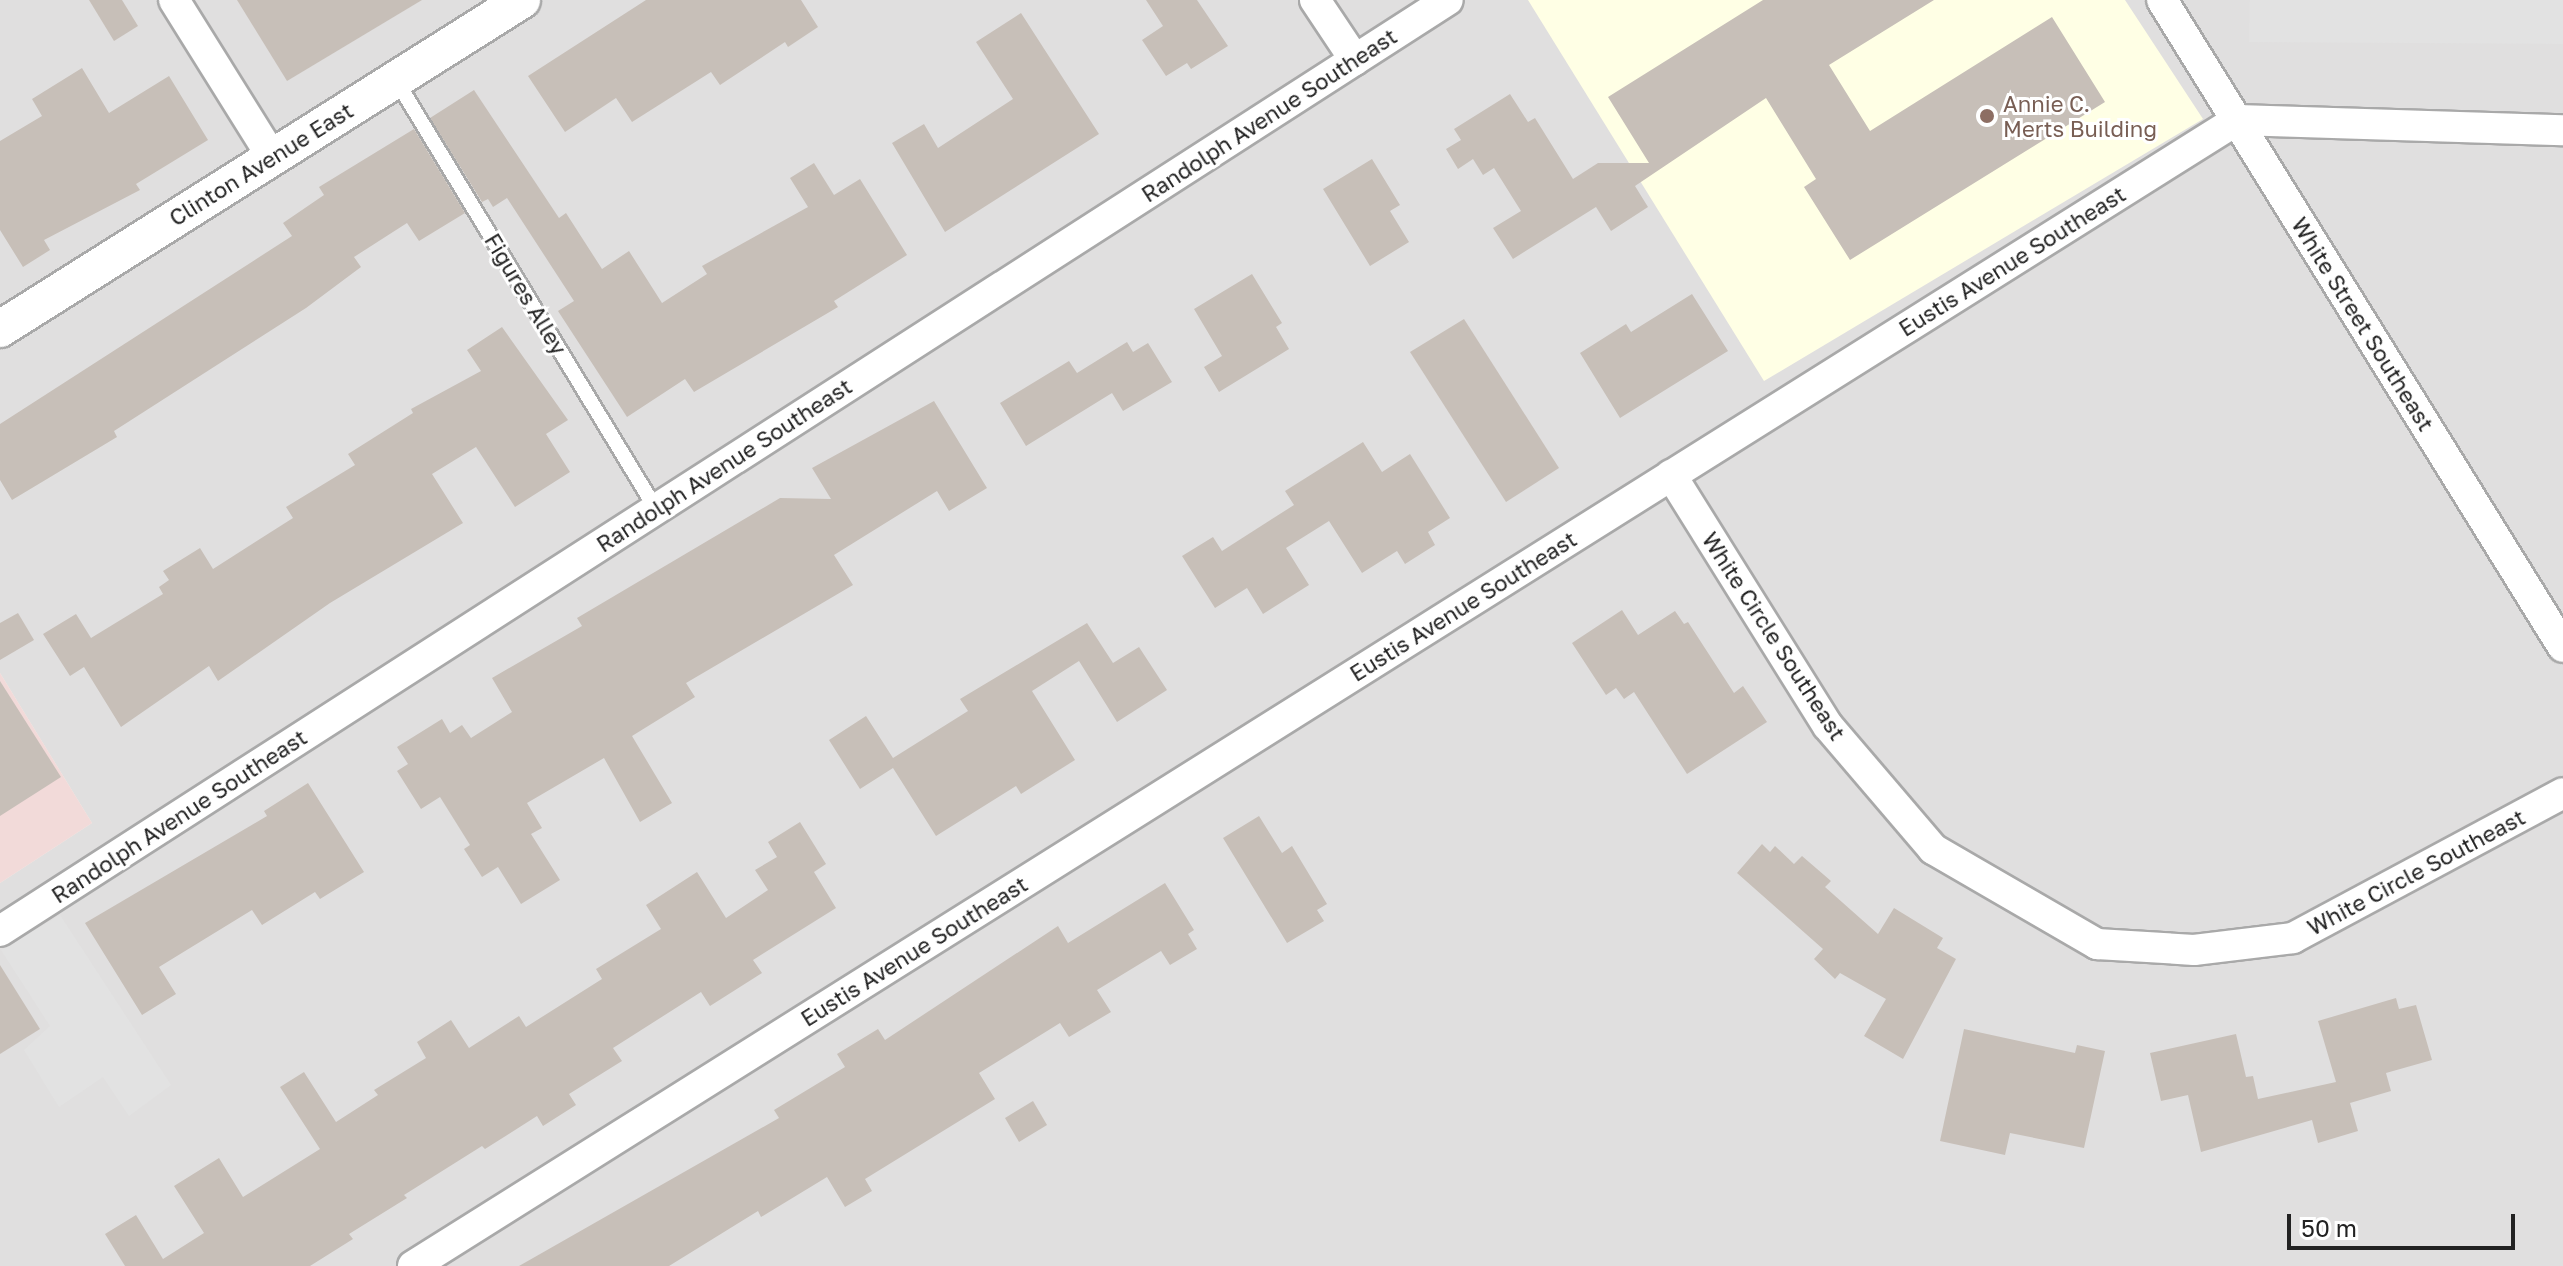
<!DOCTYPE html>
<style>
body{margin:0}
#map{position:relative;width:2563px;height:1266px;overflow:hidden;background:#f2efe9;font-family:"Golos Text",sans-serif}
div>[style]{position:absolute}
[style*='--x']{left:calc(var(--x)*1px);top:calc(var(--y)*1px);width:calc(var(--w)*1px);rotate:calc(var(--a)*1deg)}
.residential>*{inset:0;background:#e0dfdf}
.commercial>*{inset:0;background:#f2dad9}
.education>*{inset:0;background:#ffffe5}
.parking>*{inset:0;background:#e2e2e2}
.building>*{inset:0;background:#c7bfb8}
.roads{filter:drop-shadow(2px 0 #a9a9a9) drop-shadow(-2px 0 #a9a9a9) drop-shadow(0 2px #a9a9a9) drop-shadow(0 -2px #a9a9a9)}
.service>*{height:14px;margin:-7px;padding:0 7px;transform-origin:7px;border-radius:7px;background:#fff}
.minor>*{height:30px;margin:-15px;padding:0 15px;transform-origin:15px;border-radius:15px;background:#fff}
.tertiary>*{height:36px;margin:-18px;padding:0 18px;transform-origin:18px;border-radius:18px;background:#fff}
.dots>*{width:22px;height:22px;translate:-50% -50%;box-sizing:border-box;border:4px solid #fff;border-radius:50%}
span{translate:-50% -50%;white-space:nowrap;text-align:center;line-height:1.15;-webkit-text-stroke:6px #fff;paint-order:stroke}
.education-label{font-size:22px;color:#785e54}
.left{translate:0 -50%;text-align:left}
.street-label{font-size:22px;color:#222}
.scale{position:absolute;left:2287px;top:1214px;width:228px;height:36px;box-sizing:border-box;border:4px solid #222;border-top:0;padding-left:10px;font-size:24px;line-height:28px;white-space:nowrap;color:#222;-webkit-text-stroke:6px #fff;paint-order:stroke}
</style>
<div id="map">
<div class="residential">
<div style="clip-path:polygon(0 0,2563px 0,2563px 1266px,0 1266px,0 883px,92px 823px,0 673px)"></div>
</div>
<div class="commercial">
<div style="clip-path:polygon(0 673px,92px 823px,0 883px)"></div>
</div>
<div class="education">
<div style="clip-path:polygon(1528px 0,2125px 0,2203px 119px,1764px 381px)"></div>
</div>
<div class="parking">
<div style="clip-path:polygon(2250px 0,2563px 0,2563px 44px,2249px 42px)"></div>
<div style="clip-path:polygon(60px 915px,171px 1085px,129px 1116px,103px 1077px,59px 1107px,24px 1050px,50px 1026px,1px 950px)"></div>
</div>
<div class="building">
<div style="clip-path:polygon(89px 0,122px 0,138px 26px,114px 41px)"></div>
<div style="clip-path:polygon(237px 0,422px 0,287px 81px)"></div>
<div style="clip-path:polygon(646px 0,801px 0,818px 27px,788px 47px,785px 42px,720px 85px,711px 72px,632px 122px,616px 98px,565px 132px,528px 76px)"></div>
<div style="clip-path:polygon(1146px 0,1197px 0,1228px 46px,1191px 69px,1187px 63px,1166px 76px,1142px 40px,1163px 26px)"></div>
<div style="clip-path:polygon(1763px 0,1934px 0,1829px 65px,1870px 131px,2052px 17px,2105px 102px,1850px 260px,1804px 187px,1816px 179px,1766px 98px,1635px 186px,1648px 207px,1611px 231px,1596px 207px,1513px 259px,1493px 228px,1521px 211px,1494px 168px,1483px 175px,1473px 159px,1458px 169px,1446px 149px,1461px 140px,1454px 129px,1510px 94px,1528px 122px,1535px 118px,1573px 179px,1598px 163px,1649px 163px,1608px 97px)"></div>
<div style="clip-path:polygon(1021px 13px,1099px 134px,945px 232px,892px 143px,924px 124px,938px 148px,1013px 99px,976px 42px)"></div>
<div style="clip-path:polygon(82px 68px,109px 113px,169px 76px,208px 140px,136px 184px,140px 190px,44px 240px,50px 250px,23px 267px,0 230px,0 141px,42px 116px,32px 99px)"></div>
<div style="clip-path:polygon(474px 90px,559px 218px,566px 213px,602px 269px,629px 251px,662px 303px,707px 274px,702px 266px,808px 207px,790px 178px,814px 163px,834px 195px,860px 179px,907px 255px,834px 301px,838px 307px,694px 392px,685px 379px,627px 417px,558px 311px,574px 301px,507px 198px,493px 207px,488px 199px,482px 202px,430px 118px)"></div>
<div style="clip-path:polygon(414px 129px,465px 213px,419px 241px,407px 223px,354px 257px,361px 267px,306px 308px,114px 431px,117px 437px,12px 500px,0 480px,0 424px,292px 236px,283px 223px,324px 195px,319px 187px)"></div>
<div style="clip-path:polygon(1372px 159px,1400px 205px,1390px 211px,1409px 242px,1370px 266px,1323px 189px)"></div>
<div style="clip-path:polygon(1252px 274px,1282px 323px,1276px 327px,1289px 349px,1219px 392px,1204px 367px,1222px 356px,1194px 309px)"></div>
<div style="clip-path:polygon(1692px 294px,1728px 351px,1620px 418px,1580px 353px,1626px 324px,1631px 332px)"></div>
<div style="clip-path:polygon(1464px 319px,1559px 468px,1506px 502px,1410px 352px)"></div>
<div style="clip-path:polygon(502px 327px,568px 420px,546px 434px,570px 472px,515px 507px,476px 447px,432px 474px,463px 523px,330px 603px,218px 681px,209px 666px,121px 727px,84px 667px,70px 676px,43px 634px,76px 614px,91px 638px,163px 594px,159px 587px,169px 580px,163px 571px,200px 548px,213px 569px,293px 518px,286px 507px,355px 465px,348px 454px,413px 413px,411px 409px,481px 371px,467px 350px)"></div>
<div style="clip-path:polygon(1127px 342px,1133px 352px,1148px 343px,1172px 382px,1123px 411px,1112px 393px,1026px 446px,1000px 403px,1069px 361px,1077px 373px)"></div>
<div style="clip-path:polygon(934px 401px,987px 488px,949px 511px,937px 491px,834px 555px,853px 585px,686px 683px,695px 697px,632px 736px,672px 803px,640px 822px,604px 758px,527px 803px,542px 828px,531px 834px,560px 880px,521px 904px,498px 867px,482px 877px,464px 849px,470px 845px,440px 797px,421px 809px,397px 771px,408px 764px,397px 747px,442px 719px,450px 733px,462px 725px,471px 738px,512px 712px,492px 678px,582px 626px,577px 618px,780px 498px,831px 499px,812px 468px)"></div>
<div style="clip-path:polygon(1363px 442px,1382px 472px,1410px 454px,1450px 518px,1428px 532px,1435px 545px,1405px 564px,1397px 551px,1362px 573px,1329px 521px,1286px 548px,1309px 585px,1263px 614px,1247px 588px,1215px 608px,1182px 556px,1213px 537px,1222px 551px,1294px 505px,1285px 491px)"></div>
<div style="clip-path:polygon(1622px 610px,1638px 635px,1675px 611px,1684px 624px,1688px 622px,1734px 693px,1743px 686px,1767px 722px,1687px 774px,1634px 692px,1624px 699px,1616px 688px,1606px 695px,1572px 643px)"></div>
<div style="clip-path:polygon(18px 613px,34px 640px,0 660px,0 623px)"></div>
<div style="clip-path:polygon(1087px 623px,1113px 663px,1139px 647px,1167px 690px,1117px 722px,1079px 661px,1032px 691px,1075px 760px,1021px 794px,1016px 786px,936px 836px,893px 768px,860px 789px,829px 740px,866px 716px,893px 758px,968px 711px,960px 699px)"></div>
<div style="clip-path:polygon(0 681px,61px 777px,0 816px)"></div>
<div style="clip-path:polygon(308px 783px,364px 872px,320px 899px,315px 892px,262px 925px,252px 910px,159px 967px,176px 994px,142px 1015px,85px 923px,267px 816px,264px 811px)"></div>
<div style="clip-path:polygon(1259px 816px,1282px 853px,1292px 846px,1327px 904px,1317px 910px,1324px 921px,1287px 943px,1223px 838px)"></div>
<div style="clip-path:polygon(800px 822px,826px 864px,814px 872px,836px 908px,753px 960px,762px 973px,710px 1006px,701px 992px,613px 1048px,622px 1061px,569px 1094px,576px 1105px,543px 1126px,537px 1116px,485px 1149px,482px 1146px,404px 1195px,407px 1198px,349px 1234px,353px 1239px,310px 1266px,125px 1266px,105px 1234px,136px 1215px,163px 1259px,204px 1233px,174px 1186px,219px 1158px,243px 1197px,320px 1149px,280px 1087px,304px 1072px,336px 1122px,378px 1095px,374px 1090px,426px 1058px,417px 1042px,451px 1020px,469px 1048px,519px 1016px,526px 1027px,602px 979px,596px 969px,661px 929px,646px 905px,697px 872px,726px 918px,768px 890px,755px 870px,777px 857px,768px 842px)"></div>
<div style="clip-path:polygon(1762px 844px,1770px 852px,1775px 846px,1794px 864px,1802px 856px,1831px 881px,1825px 887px,1878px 934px,1894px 908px,1943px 938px,1937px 948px,1956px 959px,1903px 1059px,1864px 1036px,1886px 999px,1840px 973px,1835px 979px,1814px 959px,1823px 949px,1737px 873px)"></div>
<div style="clip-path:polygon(1165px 883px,1194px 930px,1188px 934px,1197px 949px,1170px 965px,1161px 951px,1097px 990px,1111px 1012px,1069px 1037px,1060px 1023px,979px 1073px,995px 1099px,865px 1179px,872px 1191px,845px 1207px,827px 1177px,761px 1217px,758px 1211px,669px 1266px,519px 1266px,779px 1118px,774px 1110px,845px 1067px,837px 1054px,878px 1029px,885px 1040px,1058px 926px,1068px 943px)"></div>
<div style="clip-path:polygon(0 965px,40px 1029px,0 1054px)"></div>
<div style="clip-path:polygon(2396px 998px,2399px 1009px,2416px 1005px,2432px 1060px,2386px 1073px,2391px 1091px,2350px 1103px,2358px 1131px,2318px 1143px,2312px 1120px,2201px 1152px,2188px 1095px,2161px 1101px,2150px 1053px,2236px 1034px,2246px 1077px,2253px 1076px,2258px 1099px,2336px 1082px,2318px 1021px)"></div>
<div style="clip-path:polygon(1964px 1029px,2075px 1053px,2077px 1045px,2105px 1051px,2084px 1148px,2010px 1133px,2005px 1155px,1940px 1141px)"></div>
<div style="clip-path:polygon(1033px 1101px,1047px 1125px,1019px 1142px,1005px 1118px)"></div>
</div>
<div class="roads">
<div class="service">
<div style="--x:396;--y:80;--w:502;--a:58.78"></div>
</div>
<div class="minor">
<div style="--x:174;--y:0;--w:185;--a:58"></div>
<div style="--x:1315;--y:0;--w:72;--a:56.3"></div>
<div style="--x:2162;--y:0;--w:761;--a:58.21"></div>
<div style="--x:1671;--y:475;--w:296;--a:58"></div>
<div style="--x:1828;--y:726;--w:162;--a:49.5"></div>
<div style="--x:1933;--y:849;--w:190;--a:30.1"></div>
<div style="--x:2097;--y:944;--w:97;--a:3.5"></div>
<div style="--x:2194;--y:950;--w:100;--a:-6.9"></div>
<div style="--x:2293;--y:938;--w:306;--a:-28.2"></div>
<div style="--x:0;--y:931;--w:1721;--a:-32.74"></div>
<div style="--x:413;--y:1266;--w:2154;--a:-32.14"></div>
<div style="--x:2237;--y:120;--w:326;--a:1.8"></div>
</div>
<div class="tertiary">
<div style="--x:0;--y:329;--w:617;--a:-32.22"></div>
</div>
</div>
<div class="dots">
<div style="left:1987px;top:116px;background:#8d6e63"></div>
</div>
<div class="education-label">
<span class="left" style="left:2003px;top:116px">Annie C.<br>Merts Building</span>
</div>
<div class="street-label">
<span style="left:1269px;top:115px;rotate:-33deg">Randolph Avenue Southeast</span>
<span style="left:261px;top:164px;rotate:-32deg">Clinton Avenue East</span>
<span style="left:2012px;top:261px;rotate:-32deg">Eustis Avenue Southeast</span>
<span style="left:526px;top:294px;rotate:59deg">Figures Alley</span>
<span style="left:2363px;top:324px;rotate:58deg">White Street Southeast</span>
<span style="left:724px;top:465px;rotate:-33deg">Randolph Avenue Southeast</span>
<span style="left:1463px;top:606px;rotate:-32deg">Eustis Avenue Southeast</span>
<span style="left:1774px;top:636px;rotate:57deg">White Circle Southeast</span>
<span style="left:179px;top:816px;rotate:-33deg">Randolph Avenue Southeast</span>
<span style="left:2416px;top:872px;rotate:-28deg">White Circle Southeast</span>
<span style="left:914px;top:951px;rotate:-32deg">Eustis Avenue Southeast</span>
</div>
<div class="scale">50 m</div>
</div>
